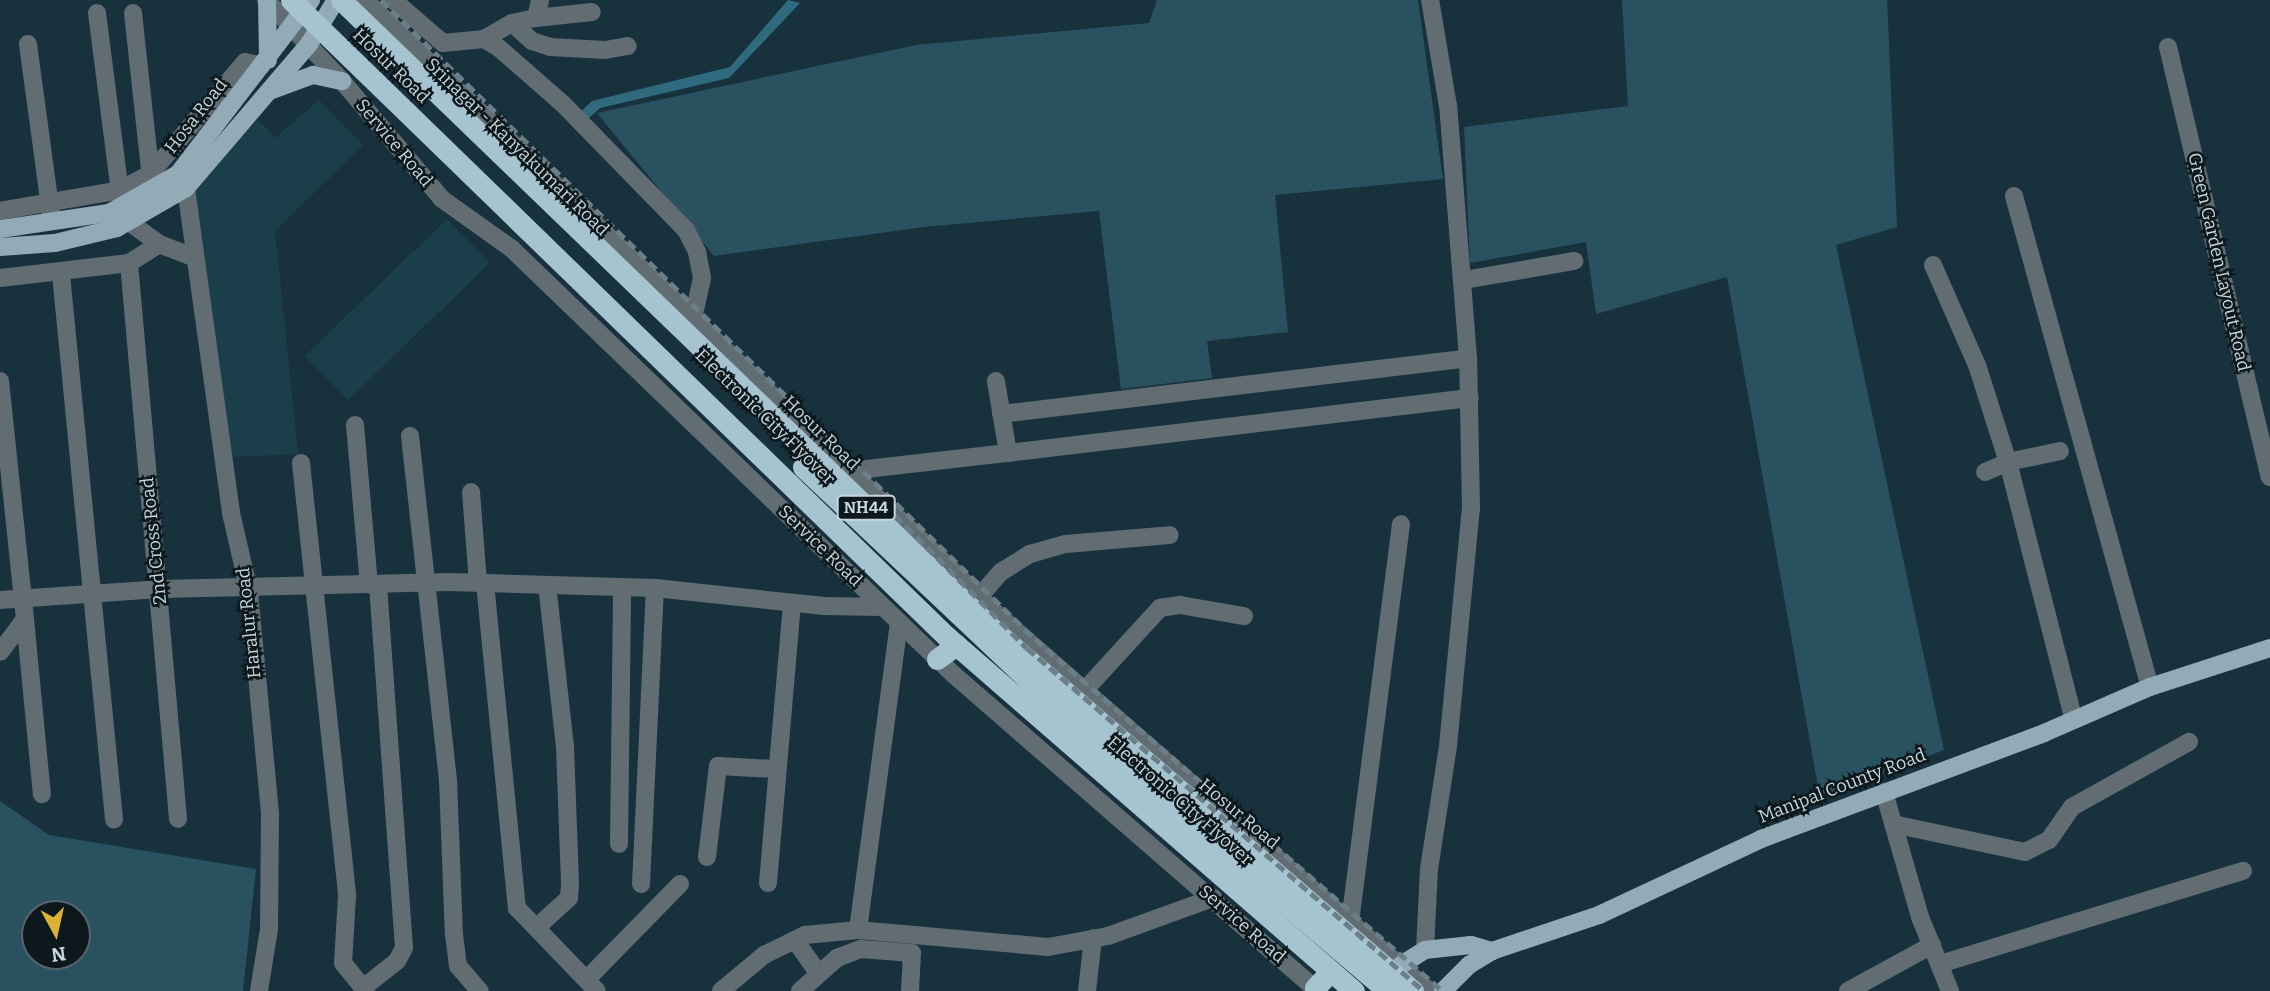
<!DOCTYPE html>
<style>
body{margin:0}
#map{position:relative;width:2270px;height:991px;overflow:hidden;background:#18323d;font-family:Bitter,serif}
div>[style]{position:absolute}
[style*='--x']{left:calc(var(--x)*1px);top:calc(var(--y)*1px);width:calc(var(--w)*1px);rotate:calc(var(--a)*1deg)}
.built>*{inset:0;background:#1b3e4b}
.green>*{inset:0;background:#2a5160}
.water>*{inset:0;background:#306a7f}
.minor>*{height:18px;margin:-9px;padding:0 9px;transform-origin:9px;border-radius:9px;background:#616d72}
.major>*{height:18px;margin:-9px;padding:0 9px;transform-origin:9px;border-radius:9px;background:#92abb6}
.highway>*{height:21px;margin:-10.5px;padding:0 10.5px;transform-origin:10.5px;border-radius:10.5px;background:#a6c4d0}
.rail>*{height:4.5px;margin-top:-2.25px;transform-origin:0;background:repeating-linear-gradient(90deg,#6a7f88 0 10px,transparent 0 15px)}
span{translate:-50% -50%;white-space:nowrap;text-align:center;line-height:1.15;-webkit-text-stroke:5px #0d181d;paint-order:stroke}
.shield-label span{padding:2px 5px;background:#0d181d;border:2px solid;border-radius:5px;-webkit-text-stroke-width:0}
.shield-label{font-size:16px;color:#c7d6dd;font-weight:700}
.street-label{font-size:18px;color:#c7d6dd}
.north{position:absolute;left:21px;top:900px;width:70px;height:70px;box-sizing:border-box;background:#0d181d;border:2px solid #57646a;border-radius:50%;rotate:172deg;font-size:19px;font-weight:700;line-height:28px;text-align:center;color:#c7d6dd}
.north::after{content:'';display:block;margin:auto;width:24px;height:32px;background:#ddb133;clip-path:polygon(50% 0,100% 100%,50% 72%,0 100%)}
</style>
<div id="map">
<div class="built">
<div style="clip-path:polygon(319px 100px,363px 145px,275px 231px,298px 454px,231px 457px,195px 185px,258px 120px,275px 138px)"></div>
<div style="clip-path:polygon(447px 219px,490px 263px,348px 400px,305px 356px)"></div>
</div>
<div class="green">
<div style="clip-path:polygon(1157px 0,1418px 0,1443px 179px,1275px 195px,1288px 332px,1207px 341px,1212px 378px,1121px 389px,1099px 211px,924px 227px,714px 256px,597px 113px,916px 45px,1149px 23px)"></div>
<div style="clip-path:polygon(1622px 0,1887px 0,1897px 227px,1836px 245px,1944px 750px,1820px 798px,1727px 277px,1596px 314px,1586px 242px,1470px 263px,1464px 127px,1628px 106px)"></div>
<div style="clip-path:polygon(evenodd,0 801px,49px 835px,256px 869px,243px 991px,0 991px,0 801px,35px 914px,77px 914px,77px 956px,35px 956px,35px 914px)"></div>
</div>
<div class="water">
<div style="clip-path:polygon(788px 0,800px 3px,729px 78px,600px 108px,588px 119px,580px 112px,592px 101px,730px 67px)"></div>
</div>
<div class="minor">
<div style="--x:266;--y:0;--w:111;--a:46.8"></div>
<div style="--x:342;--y:81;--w:155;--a:49.7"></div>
<div style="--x:442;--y:199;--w:86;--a:35.5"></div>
<div style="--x:512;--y:249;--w:612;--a:43.94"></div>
<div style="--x:953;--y:674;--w:483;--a:41"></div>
<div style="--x:365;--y:0;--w:883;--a:44.17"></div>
<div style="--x:998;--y:615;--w:572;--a:41.1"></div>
<div style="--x:393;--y:0;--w:66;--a:40.7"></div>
<div style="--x:443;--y:43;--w:41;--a:-5.6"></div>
<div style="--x:484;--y:39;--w:17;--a:31"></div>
<div style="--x:499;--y:48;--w:85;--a:41.2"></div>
<div style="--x:563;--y:104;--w:176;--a:45.7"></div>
<div style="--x:686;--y:230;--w:25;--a:63"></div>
<div style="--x:697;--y:252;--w:26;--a:79"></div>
<div style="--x:702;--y:278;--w:42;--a:102.4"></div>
<div style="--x:97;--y:13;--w:189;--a:82.7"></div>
<div style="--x:133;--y:13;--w:168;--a:83.8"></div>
<div style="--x:536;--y:18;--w:56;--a:-6.1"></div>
<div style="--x:512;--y:23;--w:27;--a:42"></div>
<div style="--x:532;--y:41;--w:19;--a:18"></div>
<div style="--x:550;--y:47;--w:55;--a:3.1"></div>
<div style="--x:605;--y:50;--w:23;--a:-10"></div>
<div style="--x:484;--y:39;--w:32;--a:-30"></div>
<div style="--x:512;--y:23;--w:25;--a:-12"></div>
<div style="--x:536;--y:18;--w:18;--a:-77"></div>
<div style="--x:28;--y:44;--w:172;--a:82.3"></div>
<div style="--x:2168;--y:47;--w:442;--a:76.7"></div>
<div style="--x:186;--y:188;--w:328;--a:82.1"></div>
<div style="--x:231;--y:513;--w:80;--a:77"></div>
<div style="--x:249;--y:591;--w:225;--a:84.6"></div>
<div style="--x:270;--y:815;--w:114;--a:90.5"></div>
<div style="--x:269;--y:929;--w:63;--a:99.2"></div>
<div style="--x:2014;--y:196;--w:509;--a:74.52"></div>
<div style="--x:0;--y:211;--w:122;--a:-9.9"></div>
<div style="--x:120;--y:190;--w:34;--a:-28"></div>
<div style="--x:150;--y:174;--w:147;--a:-49.7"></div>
<div style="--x:245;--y:62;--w:17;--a:13"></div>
<div style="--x:129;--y:222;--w:37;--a:36"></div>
<div style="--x:159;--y:244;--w:39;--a:21"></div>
<div style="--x:129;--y:263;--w:558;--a:84.96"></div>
<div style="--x:1933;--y:265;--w:109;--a:66.3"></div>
<div style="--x:1977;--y:365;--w:102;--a:72.3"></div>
<div style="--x:2008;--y:462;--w:266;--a:75.7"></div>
<div style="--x:61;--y:274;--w:548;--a:84.45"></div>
<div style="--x:0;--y:278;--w:130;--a:-6.6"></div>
<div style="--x:129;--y:263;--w:36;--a:-32"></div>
<div style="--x:1464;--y:280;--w:112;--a:-9.8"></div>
<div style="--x:0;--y:381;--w:239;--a:84"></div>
<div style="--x:25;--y:619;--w:41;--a:127.1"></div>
<div style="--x:1001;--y:414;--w:470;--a:-6.8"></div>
<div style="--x:1468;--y:358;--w:253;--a:-94.5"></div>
<div style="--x:1448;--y:106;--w:108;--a:-99.6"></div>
<div style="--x:355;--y:425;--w:160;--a:85"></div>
<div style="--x:410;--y:436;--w:346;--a:83.7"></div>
<div style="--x:448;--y:780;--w:154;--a:87.8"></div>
<div style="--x:454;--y:934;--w:32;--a:83"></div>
<div style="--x:458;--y:966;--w:33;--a:49"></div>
<div style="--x:1008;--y:453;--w:465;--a:-6.8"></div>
<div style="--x:301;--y:463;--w:435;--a:83.9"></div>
<div style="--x:347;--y:896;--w:67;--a:93.4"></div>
<div style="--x:343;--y:963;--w:36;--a:51"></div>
<div style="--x:849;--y:471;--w:160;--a:-6.5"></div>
<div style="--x:1008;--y:453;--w:73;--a:-99.5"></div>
<div style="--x:1985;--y:472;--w:25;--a:-23"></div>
<div style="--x:2008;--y:462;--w:53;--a:-11.9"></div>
<div style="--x:471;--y:492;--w:91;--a:85.6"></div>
<div style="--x:485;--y:583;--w:327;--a:84.4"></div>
<div style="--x:517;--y:908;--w:115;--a:46.1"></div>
<div style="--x:979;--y:597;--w:33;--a:-49"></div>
<div style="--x:1001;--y:572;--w:34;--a:-32"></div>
<div style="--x:1030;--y:554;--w:37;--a:-16"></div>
<div style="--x:1066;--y:544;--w:104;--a:-4.9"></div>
<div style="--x:0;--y:600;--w:160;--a:-3.9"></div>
<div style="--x:160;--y:589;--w:289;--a:-1.4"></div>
<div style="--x:449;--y:582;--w:206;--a:1.7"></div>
<div style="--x:655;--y:588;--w:170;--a:6.1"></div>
<div style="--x:824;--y:606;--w:59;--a:1"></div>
<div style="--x:25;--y:619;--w:176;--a:84.5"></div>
<div style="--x:1084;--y:691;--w:113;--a:-47.5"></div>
<div style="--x:1160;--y:608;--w:20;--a:-9"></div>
<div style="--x:1180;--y:605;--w:65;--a:9.8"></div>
<div style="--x:1884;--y:792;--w:130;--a:73.9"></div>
<div style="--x:1920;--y:917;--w:80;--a:67.9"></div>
<div style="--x:1893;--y:824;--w:135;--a:12"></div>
<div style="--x:2025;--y:852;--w:27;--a:-27"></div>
<div style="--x:2049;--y:840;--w:40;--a:-55.1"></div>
<div style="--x:2072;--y:807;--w:134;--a:-29.1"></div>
<div style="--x:619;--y:844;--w:257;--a:-89.3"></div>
<div style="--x:707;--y:857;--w:92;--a:-83.1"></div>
<div style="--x:718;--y:766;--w:57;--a:3"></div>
<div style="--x:768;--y:883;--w:281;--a:-85.1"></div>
<div style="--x:641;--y:884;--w:296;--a:-87.3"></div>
<div style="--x:1350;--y:922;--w:401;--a:-82.7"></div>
<div style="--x:537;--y:927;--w:43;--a:-42.2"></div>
<div style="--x:569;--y:898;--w:15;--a:-86"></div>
<div style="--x:570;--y:883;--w:136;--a:-92.1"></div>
<div style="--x:565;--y:747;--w:163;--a:-96.3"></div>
<div style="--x:858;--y:930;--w:310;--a:-82.4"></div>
<div style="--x:795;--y:940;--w:40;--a:55.1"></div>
<div style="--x:1425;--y:950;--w:81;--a:-87.2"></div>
<div style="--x:1429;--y:869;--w:124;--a:-81.2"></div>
<div style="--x:1448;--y:746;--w:238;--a:-84.5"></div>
<div style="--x:1471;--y:509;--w:151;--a:-91.1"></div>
<div style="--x:1940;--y:964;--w:317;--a:-17.1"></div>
<div style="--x:587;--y:979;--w:133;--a:-45.6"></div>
<div style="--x:364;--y:987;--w:42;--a:-38.2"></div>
<div style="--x:397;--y:961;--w:15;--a:-62"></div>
<div style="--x:404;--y:948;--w:365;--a:-94.1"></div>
<div style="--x:721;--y:991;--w:56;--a:-39.9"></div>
<div style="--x:764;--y:955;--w:46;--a:-26"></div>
<div style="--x:805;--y:935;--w:53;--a:-5.4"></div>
<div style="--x:858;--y:930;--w:191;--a:5.1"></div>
<div style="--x:1048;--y:947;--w:61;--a:-10.4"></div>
<div style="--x:1108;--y:936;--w:112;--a:-19.9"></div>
<div style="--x:800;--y:991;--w:50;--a:-41.7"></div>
<div style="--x:837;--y:958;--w:26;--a:-21"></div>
<div style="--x:861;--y:949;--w:51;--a:4.5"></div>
<div style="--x:912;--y:953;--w:38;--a:93"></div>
<div style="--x:1087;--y:991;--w:53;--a:-83.5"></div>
<div style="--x:1848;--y:991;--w:96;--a:-28.7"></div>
</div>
<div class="major">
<div style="--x:267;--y:0;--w:60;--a:89"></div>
<div style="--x:272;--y:90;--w:44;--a:-20.1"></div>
<div style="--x:313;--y:75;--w:30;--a:12"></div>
<div style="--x:0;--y:229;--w:110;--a:-8.4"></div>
<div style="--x:109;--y:213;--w:79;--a:-29.5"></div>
<div style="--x:178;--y:174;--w:219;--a:-52.6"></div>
<div style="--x:0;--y:247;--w:55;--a:-4.2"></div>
<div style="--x:55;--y:243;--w:64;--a:-13.6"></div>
<div style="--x:117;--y:228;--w:80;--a:-30.1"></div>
<div style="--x:186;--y:188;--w:189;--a:-49.5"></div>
<div style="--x:309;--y:44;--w:52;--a:-58.5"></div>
<div style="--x:1401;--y:965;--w:28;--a:-32"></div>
<div style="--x:1425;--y:950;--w:46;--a:-6.2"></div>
<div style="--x:1471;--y:945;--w:22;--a:16"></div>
<div style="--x:1443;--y:991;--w:37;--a:-45"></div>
<div style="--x:1469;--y:965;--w:27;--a:-31"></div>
<div style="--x:1492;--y:951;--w:113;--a:-18.6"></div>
<div style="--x:1599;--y:915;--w:179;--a:-25.1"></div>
<div style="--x:1761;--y:839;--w:302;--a:-20.5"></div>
<div style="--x:2044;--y:733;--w:116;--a:-23.5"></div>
<div style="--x:2150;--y:687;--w:126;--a:-18"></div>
</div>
<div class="highway">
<div style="--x:291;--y:0;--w:913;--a:44.16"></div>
<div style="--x:946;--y:636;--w:541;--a:41.03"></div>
<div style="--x:341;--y:0;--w:912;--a:43.98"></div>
<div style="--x:997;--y:633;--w:549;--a:40.71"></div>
<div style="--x:803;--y:467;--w:383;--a:43.4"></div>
<div style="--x:1081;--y:730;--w:403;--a:40.4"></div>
<div style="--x:937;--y:659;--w:24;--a:-36"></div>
<div style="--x:1315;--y:988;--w:23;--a:-47"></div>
</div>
<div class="rail">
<div style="--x:381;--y:0;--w:914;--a:44.34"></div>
<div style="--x:1035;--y:639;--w:539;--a:40.79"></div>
<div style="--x:874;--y:494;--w:217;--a:45.2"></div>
<div style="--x:1027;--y:648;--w:525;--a:40.83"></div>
</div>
<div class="shield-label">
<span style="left:866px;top:508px">NH44</span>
</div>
<div class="street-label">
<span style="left:391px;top:66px;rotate:44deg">Hosur Road</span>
<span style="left:196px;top:116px;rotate:-52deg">Hosa Road</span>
<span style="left:394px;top:143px;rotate:50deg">Service Road</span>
<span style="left:517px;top:147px;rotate:44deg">Srinagar - Kanyakumari Road</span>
<span style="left:2219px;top:262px;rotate:77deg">Green Garden Layout Road</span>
<span style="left:765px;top:417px;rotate:44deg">Electronic City Flyover</span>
<span style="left:821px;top:433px;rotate:44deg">Hosur Road</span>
<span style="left:154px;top:541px;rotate:-96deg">2nd Cross Road</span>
<span style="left:820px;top:546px;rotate:44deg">Service Road</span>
<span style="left:249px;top:623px;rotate:-96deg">Haralur Road</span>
<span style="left:1842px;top:786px;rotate:-21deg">Manipal County Road</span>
<span style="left:1180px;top:801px;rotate:41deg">Electronic City Flyover</span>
<span style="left:1239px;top:814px;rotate:40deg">Hosur Road</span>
<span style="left:1242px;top:924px;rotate:41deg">Service Road</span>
</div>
<div class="north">N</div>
</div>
